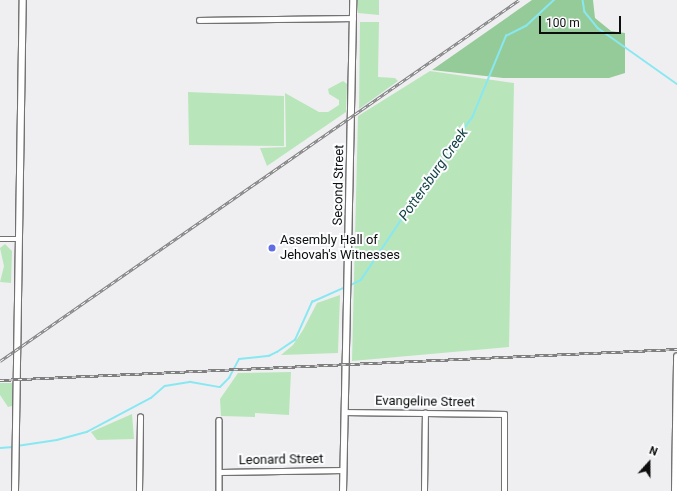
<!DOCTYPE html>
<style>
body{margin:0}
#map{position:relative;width:677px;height:491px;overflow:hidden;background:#efeff1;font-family:Roboto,sans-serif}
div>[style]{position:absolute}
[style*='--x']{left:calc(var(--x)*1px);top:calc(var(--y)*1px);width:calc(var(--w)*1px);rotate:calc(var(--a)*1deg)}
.green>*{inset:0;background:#b8e6ba}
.forest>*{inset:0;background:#95cb98}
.stream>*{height:1.5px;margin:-0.75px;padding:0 0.75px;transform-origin:0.75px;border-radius:0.75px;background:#88e8f2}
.roads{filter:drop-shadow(1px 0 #727273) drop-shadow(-1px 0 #727273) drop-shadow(0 1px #727273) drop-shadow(0 -1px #727273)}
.minor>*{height:4.5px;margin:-2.25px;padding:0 2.25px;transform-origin:2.25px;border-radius:2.25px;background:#fff}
.tertiary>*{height:5.5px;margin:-2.75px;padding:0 2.75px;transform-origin:2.75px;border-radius:2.75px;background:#fff}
.rail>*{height:3px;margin-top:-1.5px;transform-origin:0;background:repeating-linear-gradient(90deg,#fcfdfe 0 4.5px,#7f7f80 0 9px);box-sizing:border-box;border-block:1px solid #7f7f80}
.dots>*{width:11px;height:11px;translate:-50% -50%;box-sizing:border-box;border:2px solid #fcfdfe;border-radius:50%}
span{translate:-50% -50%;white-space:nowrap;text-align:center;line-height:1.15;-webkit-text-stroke:4px #fcfdfe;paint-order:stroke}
.street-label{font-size:13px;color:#0e0e0e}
.poi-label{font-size:13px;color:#0e0e0e}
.left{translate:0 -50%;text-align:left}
.water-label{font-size:14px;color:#0e3d41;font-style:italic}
.north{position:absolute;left:629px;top:443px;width:40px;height:40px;-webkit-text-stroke:3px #fcfdfe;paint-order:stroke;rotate:21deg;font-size:11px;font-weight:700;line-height:16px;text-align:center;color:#0e0e0e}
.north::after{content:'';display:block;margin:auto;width:14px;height:18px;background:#0e0e0e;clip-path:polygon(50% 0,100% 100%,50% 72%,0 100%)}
.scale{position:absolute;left:539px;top:16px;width:82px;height:18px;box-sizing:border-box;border:2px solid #0e0e0e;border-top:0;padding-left:5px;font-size:12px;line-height:14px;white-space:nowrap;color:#0e0e0e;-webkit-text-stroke:3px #fcfdfe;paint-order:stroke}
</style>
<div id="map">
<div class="green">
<div style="clip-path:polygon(357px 0,379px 0,379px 15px,358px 13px)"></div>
<div style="clip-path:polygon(360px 22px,379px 22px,378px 77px,395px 78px,398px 81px,359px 109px)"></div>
<div style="clip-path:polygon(430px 71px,514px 83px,509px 347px,352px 361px,358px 116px)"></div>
<div style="clip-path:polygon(343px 81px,347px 84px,346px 112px,267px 166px,260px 148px,286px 147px,285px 93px,319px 112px,328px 112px,339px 105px,339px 100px,329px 94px,328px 89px)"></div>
<div style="clip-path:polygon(188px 92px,284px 96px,284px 146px,189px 145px)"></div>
<div style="clip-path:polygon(5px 244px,12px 251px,11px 283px,0 282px,4px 266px,0 248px)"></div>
<div style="clip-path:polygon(340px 295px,338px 353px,281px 355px,293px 345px,303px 330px,317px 303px)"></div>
<div style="clip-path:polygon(291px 372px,289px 415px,255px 413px,255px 417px,221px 416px,220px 399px,238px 373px)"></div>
<div style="clip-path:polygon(0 383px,12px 383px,12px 406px,8px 407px,0 395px)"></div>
<div style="clip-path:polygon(132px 414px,134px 439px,97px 440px,91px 432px)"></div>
</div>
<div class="forest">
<div style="clip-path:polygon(532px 0,593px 0,595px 18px,611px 31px,625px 33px,625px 73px,609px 78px,503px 78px,432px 70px)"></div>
</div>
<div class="stream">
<div style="--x:583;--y:0;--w:12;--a:81"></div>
<div style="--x:585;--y:12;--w:21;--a:51"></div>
<div style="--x:598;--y:28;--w:97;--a:35.3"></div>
<div style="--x:349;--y:286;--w:13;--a:-27"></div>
<div style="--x:361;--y:280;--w:112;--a:-56.3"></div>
<div style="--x:423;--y:187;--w:40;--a:-51"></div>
<div style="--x:448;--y:156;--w:21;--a:-65"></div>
<div style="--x:457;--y:137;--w:24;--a:-52"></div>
<div style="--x:472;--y:118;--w:89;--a:-67.5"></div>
<div style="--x:506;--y:36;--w:22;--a:-27"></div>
<div style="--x:526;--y:26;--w:38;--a:-43"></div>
<div style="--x:17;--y:446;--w:40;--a:-8.5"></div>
<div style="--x:57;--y:440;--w:31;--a:-15"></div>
<div style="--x:87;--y:432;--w:72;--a:-28"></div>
<div style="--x:151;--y:398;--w:18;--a:-41"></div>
<div style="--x:165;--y:386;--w:26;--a:-9"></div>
<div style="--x:191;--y:382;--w:29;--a:10"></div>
<div style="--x:220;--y:387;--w:13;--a:-45"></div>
<div style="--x:229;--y:378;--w:21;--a:-62"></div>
<div style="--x:239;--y:359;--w:30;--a:-6"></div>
<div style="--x:269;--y:356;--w:9;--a:-27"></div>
<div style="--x:277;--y:352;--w:22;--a:-34"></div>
<div style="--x:295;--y:340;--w:42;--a:-65.9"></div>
<div style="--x:312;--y:302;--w:36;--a:-24"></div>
<div style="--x:0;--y:448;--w:13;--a:-4"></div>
</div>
<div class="roads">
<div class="minor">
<div style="--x:199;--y:20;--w:154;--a:-0.7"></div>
<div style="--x:0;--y:239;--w:18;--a:0"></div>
<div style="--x:345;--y:412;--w:159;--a:0.7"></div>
<div style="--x:504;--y:414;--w:77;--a:90"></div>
<div style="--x:219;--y:420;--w:71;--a:90"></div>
<div style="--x:220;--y:472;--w:123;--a:-0.9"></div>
<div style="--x:139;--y:491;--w:74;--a:-89.2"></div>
<div style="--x:424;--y:491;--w:78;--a:-89.3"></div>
</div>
<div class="tertiary">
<div style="--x:15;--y:491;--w:491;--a:-89.1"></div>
<div style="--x:343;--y:491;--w:491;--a:-88.8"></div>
<div style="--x:675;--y:491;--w:134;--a:-89.1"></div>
</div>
</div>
<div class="rail">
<div style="--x:0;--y:361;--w:632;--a:-34.82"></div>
<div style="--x:0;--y:380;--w:678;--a:-2.62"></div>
</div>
<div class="dots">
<div style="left:272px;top:248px;background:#626ce4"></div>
</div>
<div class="street-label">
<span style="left:339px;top:185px;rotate:-89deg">Second Street</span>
<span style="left:425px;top:402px;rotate:1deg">Evangeline Street</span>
<span style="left:281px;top:460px;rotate:-1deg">Leonard Street</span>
</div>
<div class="poi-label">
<span class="left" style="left:280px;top:248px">Assembly Hall of<br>Jehovah's Witnesses</span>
</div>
<div class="water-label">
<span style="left:433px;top:174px;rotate:-55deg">Pottersburg Creek</span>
</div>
<div class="north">N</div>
<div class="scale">100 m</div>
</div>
